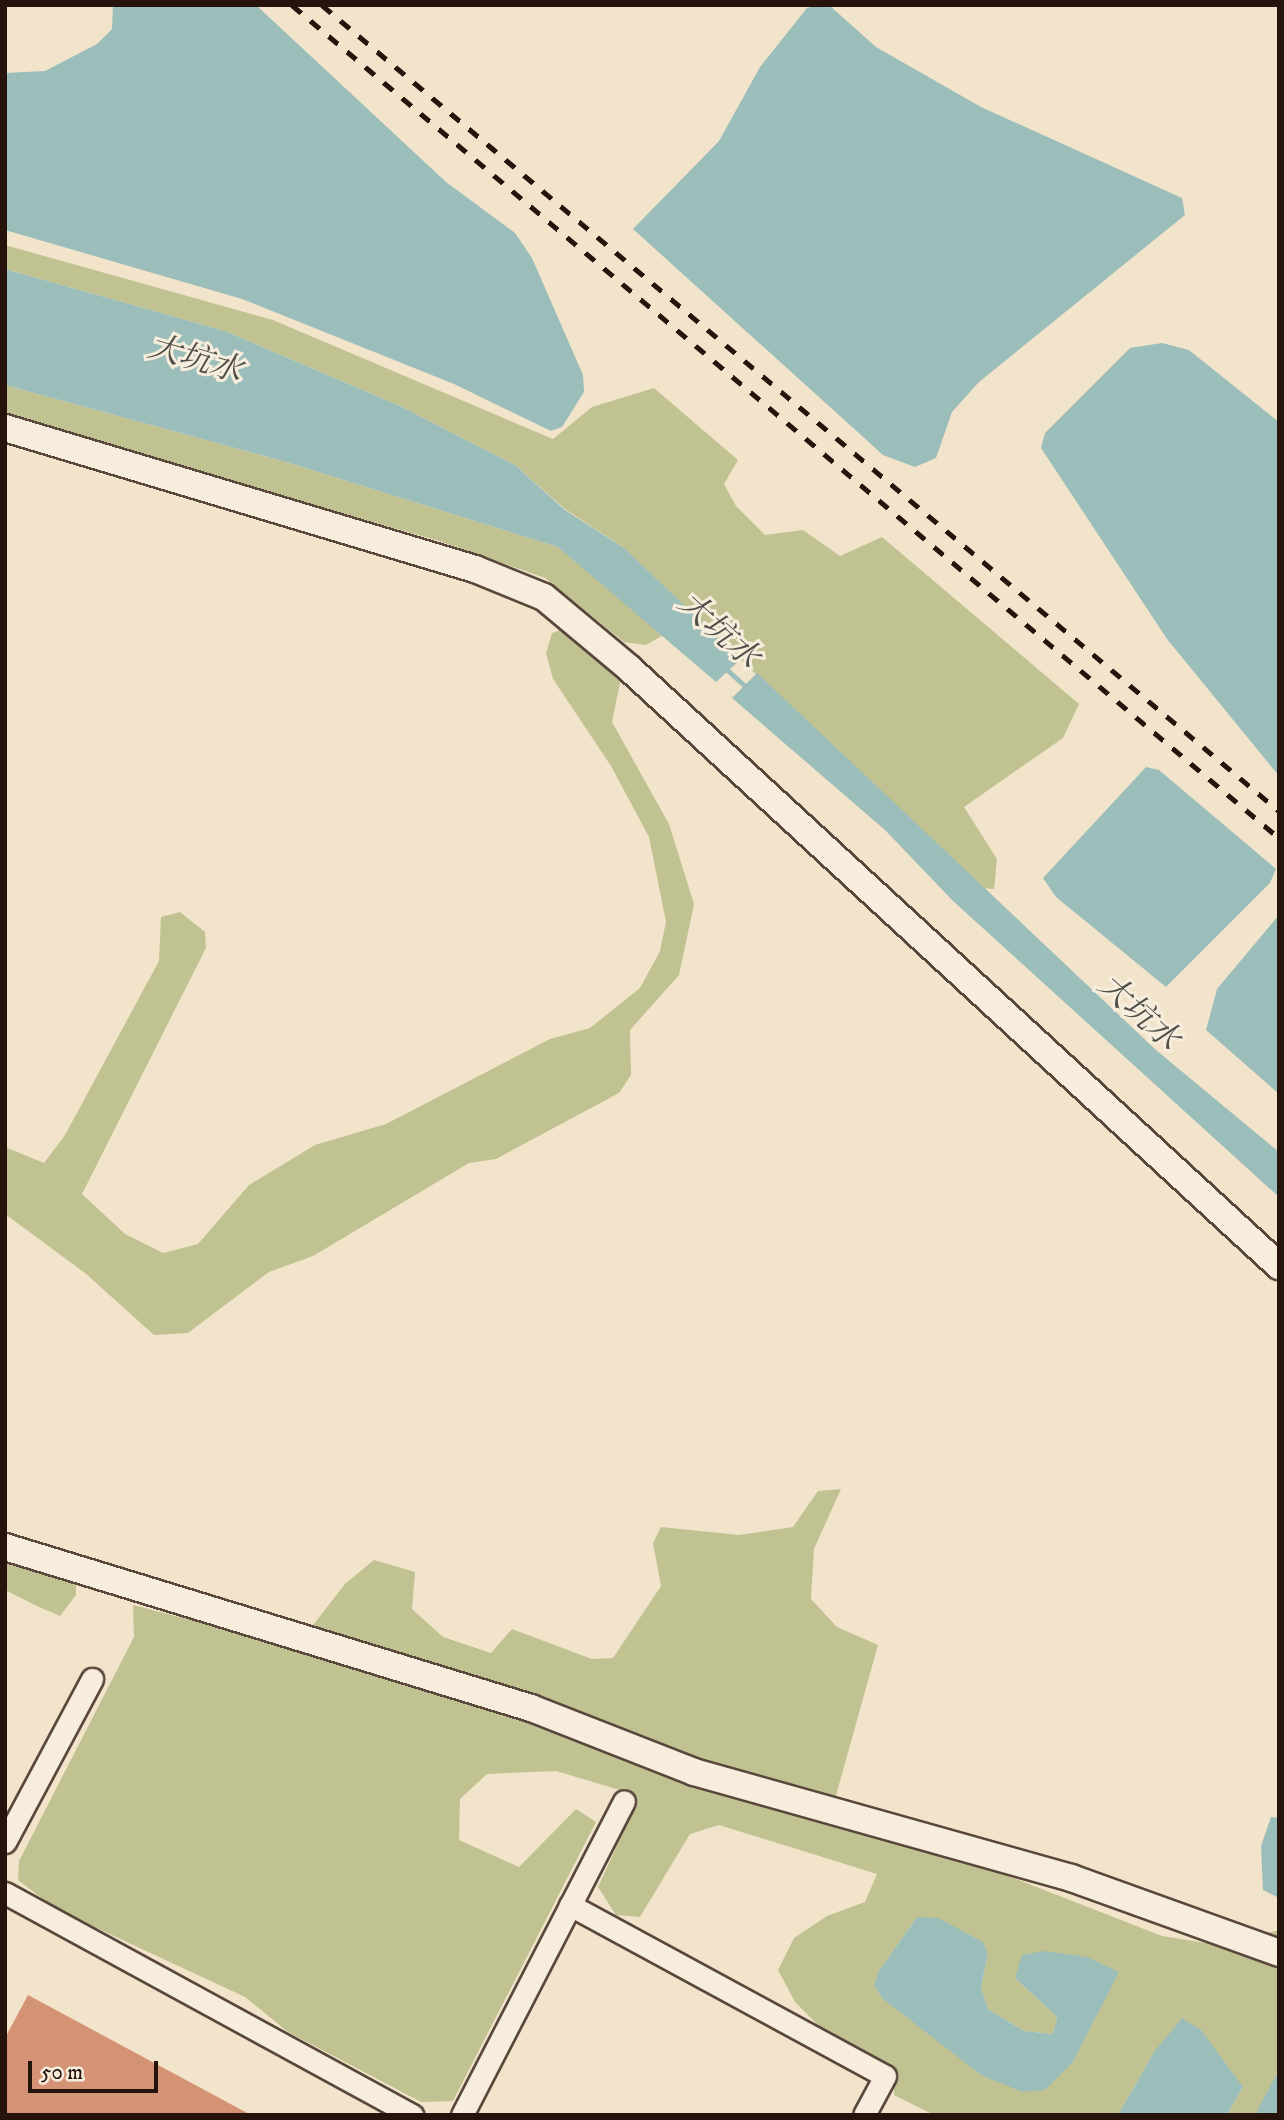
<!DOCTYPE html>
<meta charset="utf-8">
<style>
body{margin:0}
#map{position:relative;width:1284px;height:2120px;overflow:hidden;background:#f2e4ca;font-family:"IM FELL DW Pica","Noto Serif SC",serif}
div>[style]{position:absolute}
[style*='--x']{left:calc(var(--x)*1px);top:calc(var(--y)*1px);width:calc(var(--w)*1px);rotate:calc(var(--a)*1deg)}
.green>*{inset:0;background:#c1c292}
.water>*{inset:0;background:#9cbebb}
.stream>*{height:5px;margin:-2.5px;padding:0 2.5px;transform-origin:2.5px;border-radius:2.5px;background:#9cbebb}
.building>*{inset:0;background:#d59375}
.roads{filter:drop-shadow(2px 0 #59473c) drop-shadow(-2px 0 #59473c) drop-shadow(0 2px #59473c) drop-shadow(0 -2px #59473c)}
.minor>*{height:21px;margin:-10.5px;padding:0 10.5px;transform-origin:10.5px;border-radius:10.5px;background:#f7eddd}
.tertiary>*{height:26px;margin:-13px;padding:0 13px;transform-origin:13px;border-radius:13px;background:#f7eddd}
.rail>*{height:5px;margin-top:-2.5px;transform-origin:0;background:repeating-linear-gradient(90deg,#26130c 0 12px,transparent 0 24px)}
span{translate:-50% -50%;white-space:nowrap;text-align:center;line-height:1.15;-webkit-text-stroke:6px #f7eddd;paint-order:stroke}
.water-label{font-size:32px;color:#4f4f49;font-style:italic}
.frame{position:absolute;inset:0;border:7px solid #26130c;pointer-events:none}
.scale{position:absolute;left:28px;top:2061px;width:130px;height:32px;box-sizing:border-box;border:4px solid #26130c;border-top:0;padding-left:9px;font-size:21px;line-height:24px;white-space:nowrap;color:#26130c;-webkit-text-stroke:5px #f7eddd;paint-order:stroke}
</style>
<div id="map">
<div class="green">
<div style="clip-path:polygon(5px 245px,273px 320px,553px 439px,592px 407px,654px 388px,738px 460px,724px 484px,736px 506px,765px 535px,803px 530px,840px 556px,882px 537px,1079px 704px,1063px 738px,964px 807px,997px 859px,994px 889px,980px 888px,624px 548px,565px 509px,515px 465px,400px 406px,225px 331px,5px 269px)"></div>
<div style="clip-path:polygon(5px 385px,286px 462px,558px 547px,665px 634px,646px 645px,624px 642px,545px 578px,439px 541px,5px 416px)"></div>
<div style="clip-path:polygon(563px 629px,621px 678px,612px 722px,669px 824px,694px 904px,679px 975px,630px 1030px,631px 1075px,619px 1093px,496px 1159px,469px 1163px,313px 1256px,269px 1272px,188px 1333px,154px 1335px,85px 1273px,5px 1214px,5px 1147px,44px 1163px,65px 1135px,159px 961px,161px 917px,180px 912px,205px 932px,206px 948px,82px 1194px,125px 1234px,163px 1253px,198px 1244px,249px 1185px,315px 1145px,386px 1124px,550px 1039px,590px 1028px,640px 988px,660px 951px,666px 922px,649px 837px,611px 766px,553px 679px,546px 653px,552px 633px)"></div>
<div style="clip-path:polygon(evenodd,841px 1489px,814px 1549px,811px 1599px,837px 1627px,878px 1645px,828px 1824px,1003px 1874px,1162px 1936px,1219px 1945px,1279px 1930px,1279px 2070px,1256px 2115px,1227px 2115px,1243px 2087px,1222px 2062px,1154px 2052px,1118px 2115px,934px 2115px,894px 2095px,894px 2066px,831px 2038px,795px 2002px,778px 1970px,794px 1938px,827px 1916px,865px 1902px,877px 1874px,719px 1825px,690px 1834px,640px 1917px,616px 1915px,598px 1887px,636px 1804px,620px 1790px,556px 1771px,487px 1774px,460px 1799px,459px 1840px,519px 1867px,576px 1809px,596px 1822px,453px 2101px,421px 2102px,288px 2032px,245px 1997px,56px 1909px,18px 1880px,19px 1861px,134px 1637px,133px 1605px,296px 1647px,345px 1584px,374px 1560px,415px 1572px,412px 1609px,443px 1637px,491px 1653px,512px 1629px,592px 1659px,613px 1658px,661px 1586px,653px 1543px,661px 1527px,739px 1535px,793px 1527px,818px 1491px,841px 1489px,917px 1917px,988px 1955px,981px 1987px,988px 2009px,1024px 2031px,1053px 2034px,1057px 2017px,1015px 1978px,1118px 1972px,1073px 2062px,914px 2019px,883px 1999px,875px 1986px,878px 1972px,917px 1917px)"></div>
<div style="clip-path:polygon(5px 1560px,76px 1580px,76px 1595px,60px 1616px,39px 1607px,5px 1590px)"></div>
</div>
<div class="water">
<div style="clip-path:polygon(113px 5px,256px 5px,446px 182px,515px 233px,532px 258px,583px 375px,584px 392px,562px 427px,551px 431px,454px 384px,242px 299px,5px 230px,5px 73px,45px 71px,97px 44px,112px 29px)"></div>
<div style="clip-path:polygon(819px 5px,829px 5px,876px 47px,981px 107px,1182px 198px,1185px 215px,979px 382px,952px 412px,936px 458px,915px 467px,883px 455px,633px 229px,719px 141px,760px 67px,807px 8px)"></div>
<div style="clip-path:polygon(5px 269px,225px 331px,400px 406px,515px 465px,565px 510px,624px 548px,741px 659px,716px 682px,558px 547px,286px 462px,5px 385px)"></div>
<div style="clip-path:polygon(1162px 343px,1189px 350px,1279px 422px,1279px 776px,1167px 639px,1041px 448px,1045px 433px,1130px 348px)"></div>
<div style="clip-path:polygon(757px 673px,1156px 1050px,1279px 1152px,1279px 1197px,953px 901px,885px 830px,732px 698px)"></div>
<div style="clip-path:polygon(1146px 767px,1159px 770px,1276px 869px,1270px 883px,1166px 987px,1056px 897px,1043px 878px)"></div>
<div style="clip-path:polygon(1279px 915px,1279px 1094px,1206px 1030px,1217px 989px)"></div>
<div style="clip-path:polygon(1271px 1817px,1279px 1818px,1279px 1898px,1263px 1890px,1261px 1846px)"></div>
<div style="clip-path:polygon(917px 1917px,938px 1918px,983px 1942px,988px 1954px,981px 1987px,988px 2009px,1024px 2031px,1053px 2034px,1057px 2017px,1015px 1978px,1022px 1955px,1044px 1951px,1087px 1957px,1119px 1972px,1073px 2062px,1045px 2090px,1022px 2092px,981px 2075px,883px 1999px,874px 1986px,878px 1972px)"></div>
<div style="clip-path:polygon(1182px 2018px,1201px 2030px,1243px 2087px,1227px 2115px,1118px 2115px,1154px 2052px)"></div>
<div style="clip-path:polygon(1279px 2070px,1279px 2115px,1256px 2115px,1259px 2107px)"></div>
</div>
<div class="stream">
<div style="--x:725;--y:668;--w:31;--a:42"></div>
</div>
<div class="building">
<div style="clip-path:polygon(28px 1995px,251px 2115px,5px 2115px,5px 2038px)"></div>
</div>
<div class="roads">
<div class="minor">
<div style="--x:5;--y:1842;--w:185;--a:-61.9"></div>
<div style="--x:5;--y:1893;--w:464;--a:28.6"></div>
<div style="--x:570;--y:1905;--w:358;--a:28.5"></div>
<div style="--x:885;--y:2076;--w:44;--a:118.3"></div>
<div style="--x:462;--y:2115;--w:353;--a:-62.7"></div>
</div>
<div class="tertiary">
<div style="--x:5;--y:428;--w:491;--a:16.7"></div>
<div style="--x:475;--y:569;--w:74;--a:22.1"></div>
<div style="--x:544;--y:597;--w:112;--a:39.9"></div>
<div style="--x:630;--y:669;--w:882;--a:42.61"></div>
<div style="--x:5;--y:1547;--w:550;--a:17.02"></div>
<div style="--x:531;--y:1708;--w:175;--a:21.4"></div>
<div style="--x:694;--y:1772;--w:392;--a:15.7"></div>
<div style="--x:1071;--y:1878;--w:221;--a:19.8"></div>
</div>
</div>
<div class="rail">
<div style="--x:292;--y:5;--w:1292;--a:40.16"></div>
<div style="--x:322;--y:5;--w:1251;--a:40.1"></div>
</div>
<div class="water-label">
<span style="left:195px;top:360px;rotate:16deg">大坑水</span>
<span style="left:718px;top:631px;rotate:42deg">大坑水</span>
<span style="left:1138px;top:1013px;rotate:42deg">大坑水</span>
</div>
<div class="frame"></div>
<div class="scale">50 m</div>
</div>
